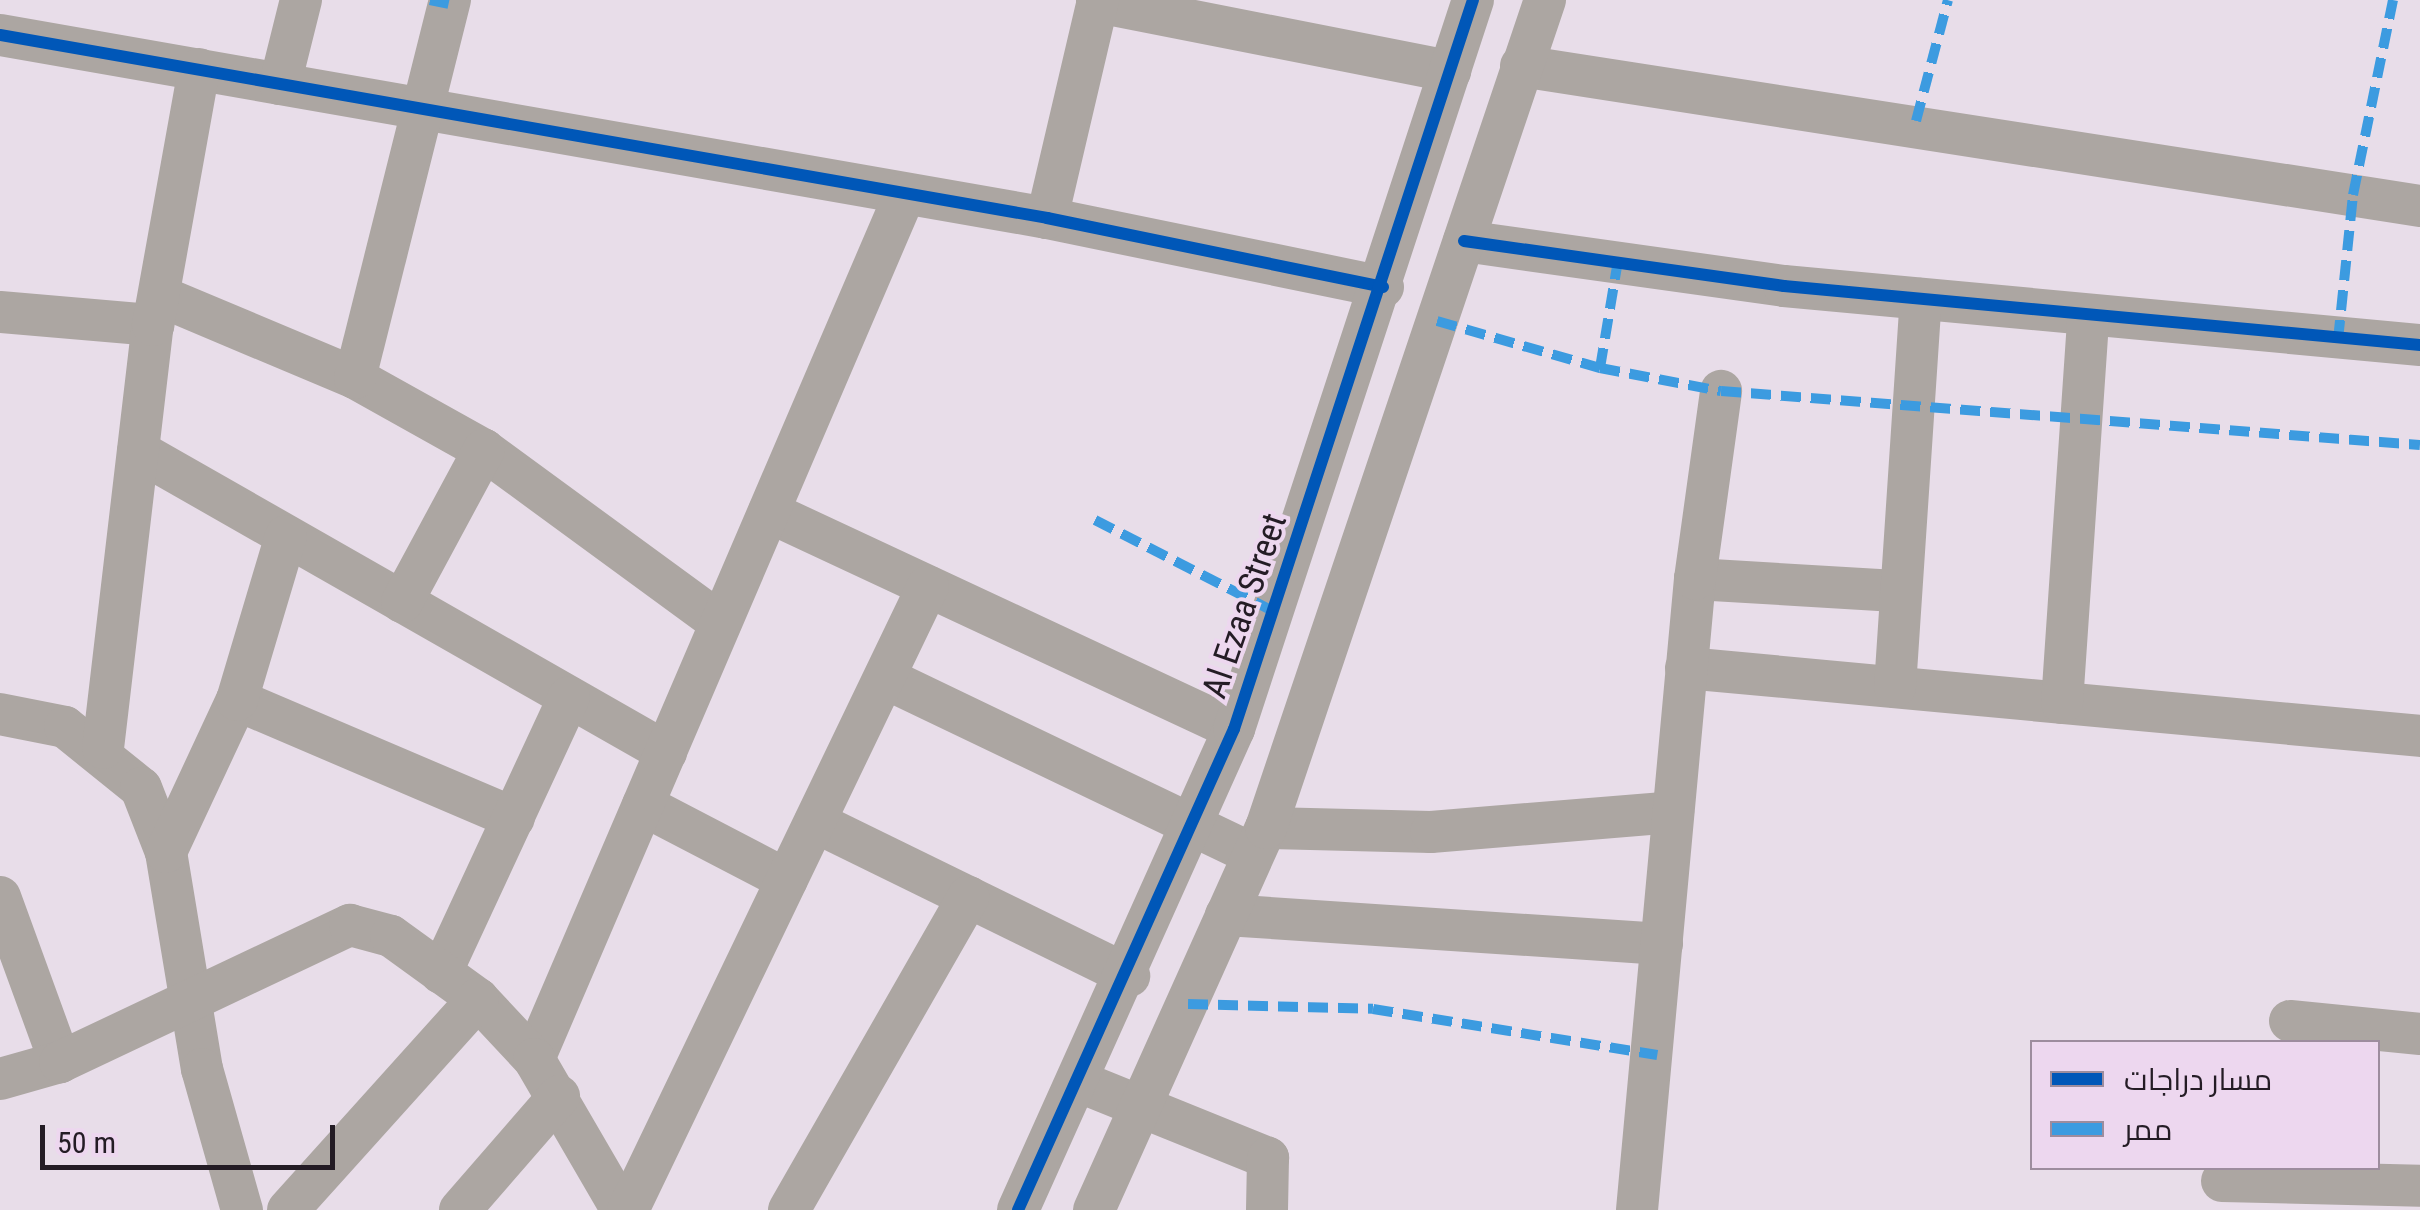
<!DOCTYPE html>
<meta charset="utf-8">
<style>
body{margin:0}
#map{position:relative;width:2420px;height:1210px;overflow:hidden;background:#e8dde9;font-family:"Roboto Condensed",Cairo,sans-serif}
div>[style]{position:absolute}
[style*='--x']{left:calc(var(--x)*1px);top:calc(var(--y)*1px);width:calc(var(--w)*1px);rotate:calc(var(--a)*1deg)}
.street>*{height:42px;margin:-21px;padding:0 21px;transform-origin:21px;border-radius:21px;background:#aca6a2}
.quiet>*{height:10px;margin-top:-5px;transform-origin:0;background:repeating-linear-gradient(90deg,#3c9be0 0 20px,transparent 0 30px)}
.cycleway>*{height:12px;margin:-6px;padding:0 6px;transform-origin:6px;border-radius:6px;background:#0057b8}
span{translate:-50% -50%;white-space:nowrap;text-align:center;line-height:1.15;-webkit-text-stroke:8px #edd7ef;paint-order:stroke}
.street-label{font-size:35px;color:#241c25}
.legend{position:absolute;left:2030px;top:1040px;width:350px;height:130px;box-sizing:border-box;background:#edd7ef;border:2px solid #9d8c9e;margin:0;padding:12px 18px;list-style:none;font-size:30px;color:#241c25}
.legend li{display:flex;align-items:center;gap:20px;height:50px}
.legend b{width:50px;border:2px solid #9d8c9e}
.scale{position:absolute;left:40px;top:1125px;width:295px;height:45px;box-sizing:border-box;border:5px solid #241c25;border-top:0;padding-left:12px;font-size:30px;line-height:35px;white-space:nowrap;color:#241c25;-webkit-text-stroke:8px #edd7ef;paint-order:stroke}
</style>
<div id="map">
<div class="street">
<div style="--x:1097;--y:2;--w:360;--a:11.1"></div>
<div style="--x:0;--y:35;--w:1063;--a:9.91"></div>
<div style="--x:1047;--y:218;--w:343;--a:11.6"></div>
<div style="--x:1521;--y:66;--w:910;--a:8.85"></div>
<div style="--x:280;--y:84;--w:87;--a:-76"></div>
<div style="--x:1047;--y:218;--w:224;--a:-76.8"></div>
<div style="--x:1464;--y:241;--w:323;--a:8"></div>
<div style="--x:1784;--y:286;--w:639;--a:5.3"></div>
<div style="--x:160;--y:296;--w:212;--a:22.8"></div>
<div style="--x:355;--y:378;--w:148;--a:29.2"></div>
<div style="--x:484;--y:450;--w:293;--a:36.2"></div>
<div style="--x:0;--y:312;--w:154;--a:4.9"></div>
<div style="--x:355;--y:378;--w:390;--a:-75.9"></div>
<div style="--x:138;--y:451;--w:608;--a:29.69"></div>
<div style="--x:769;--y:512;--w:513;--a:25.02"></div>
<div style="--x:1695;--y:579;--w:201;--a:3.4"></div>
<div style="--x:402;--y:602;--w:173;--a:-61.7"></div>
<div style="--x:1686;--y:668;--w:737;--a:5.29"></div>
<div style="--x:885;--y:678;--w:408;--a:25.6"></div>
<div style="--x:1895;--y:687;--w:389;--a:-86.2"></div>
<div style="--x:237;--y:700;--w:301;--a:23.1"></div>
<div style="--x:2062;--y:703;--w:387;--a:-86.1"></div>
<div style="--x:0;--y:714;--w:66;--a:11.3"></div>
<div style="--x:65;--y:727;--w:97;--a:38.8"></div>
<div style="--x:141;--y:788;--w:69;--a:68.7"></div>
<div style="--x:166;--y:852;--w:220;--a:80.6"></div>
<div style="--x:202;--y:1069;--w:147;--a:74.2"></div>
<div style="--x:103;--y:748;--w:426;--a:-83.3"></div>
<div style="--x:153;--y:325;--w:260;--a:-79.8"></div>
<div style="--x:643;--y:805;--w:162;--a:27.5"></div>
<div style="--x:815;--y:822;--w:350;--a:26.1"></div>
<div style="--x:1266;--y:828;--w:165;--a:1.4"></div>
<div style="--x:1431;--y:832;--w:243;--a:-4.7"></div>
<div style="--x:166;--y:852;--w:168;--a:-65"></div>
<div style="--x:237;--y:700;--w:171;--a:-73.4"></div>
<div style="--x:0;--y:897;--w:176;--a:70"></div>
<div style="--x:1226;--y:915;--w:437;--a:3.8"></div>
<div style="--x:441;--y:973;--w:304;--a:-65.1"></div>
<div style="--x:2290;--y:1021;--w:131;--a:5.7"></div>
<div style="--x:534;--y:1059;--w:941;--a:-66.79"></div>
<div style="--x:0;--y:1079;--w:62;--a:-15.8"></div>
<div style="--x:60;--y:1062;--w:321;--a:-25.3"></div>
<div style="--x:350;--y:925;--w:42;--a:15"></div>
<div style="--x:391;--y:936;--w:107;--a:35.9"></div>
<div style="--x:478;--y:999;--w:82;--a:47"></div>
<div style="--x:534;--y:1059;--w:175;--a:59.8"></div>
<div style="--x:1080;--y:1082;--w:203;--a:22"></div>
<div style="--x:1268;--y:1158;--w:52;--a:91.1"></div>
<div style="--x:2222;--y:1181;--w:198;--a:1.4"></div>
<div style="--x:288;--y:1210;--w:284;--a:-48"></div>
<div style="--x:460;--y:1210;--w:151;--a:-49"></div>
<div style="--x:628;--y:1210;--w:692;--a:-64.32"></div>
<div style="--x:789;--y:1210;--w:361;--a:-60.2"></div>
<div style="--x:1018;--y:1210;--w:527;--a:-65.82"></div>
<div style="--x:1234;--y:729;--w:767;--a:-71.85"></div>
<div style="--x:1094;--y:1210;--w:419;--a:-65.8"></div>
<div style="--x:1266;--y:828;--w:874;--a:-71.38"></div>
<div style="--x:1637;--y:1210;--w:634;--a:-84.75"></div>
<div style="--x:1695;--y:579;--w:190;--a:-82.1"></div>
</div>
<div class="quiet">
<div style="--x:430;--y:0;--w:19;--a:12"></div>
<div style="--x:1916;--y:121;--w:125;--a:-75.2"></div>
<div style="--x:1437;--y:321;--w:170;--a:16.1"></div>
<div style="--x:1600;--y:368;--w:123;--a:10.8"></div>
<div style="--x:1721;--y:391;--w:701;--a:4.42"></div>
<div style="--x:2338;--y:340;--w:146;--a:-84.1"></div>
<div style="--x:2353;--y:195;--w:199;--a:-78.4"></div>
<div style="--x:1600;--y:368;--w:103;--a:-80.5"></div>
<div style="--x:1095;--y:520;--w:204;--a:27.1"></div>
<div style="--x:1188;--y:1004;--w:185;--a:1.5"></div>
<div style="--x:1373;--y:1009;--w:288;--a:9.2"></div>
</div>
<div class="cycleway">
<div style="--x:0;--y:35;--w:1063;--a:9.91"></div>
<div style="--x:1047;--y:218;--w:343;--a:11.6"></div>
<div style="--x:1464;--y:241;--w:323;--a:8"></div>
<div style="--x:1784;--y:286;--w:639;--a:5.3"></div>
<div style="--x:1018;--y:1210;--w:527;--a:-65.82"></div>
<div style="--x:1234;--y:729;--w:767;--a:-71.85"></div>
</div>
<div class="street-label">
<span style="left:1245px;top:606px;rotate:-71deg">Al Ezaa Street</span>
</div>
<ul class="legend">
<li><b style="height:12px;background:#0057b8"></b>مسار دراجات</li>
<li><b style="height:12px;background:#3c9be0"></b>ممر</li>
</ul>
<div class="scale">50 m</div>
</div>
